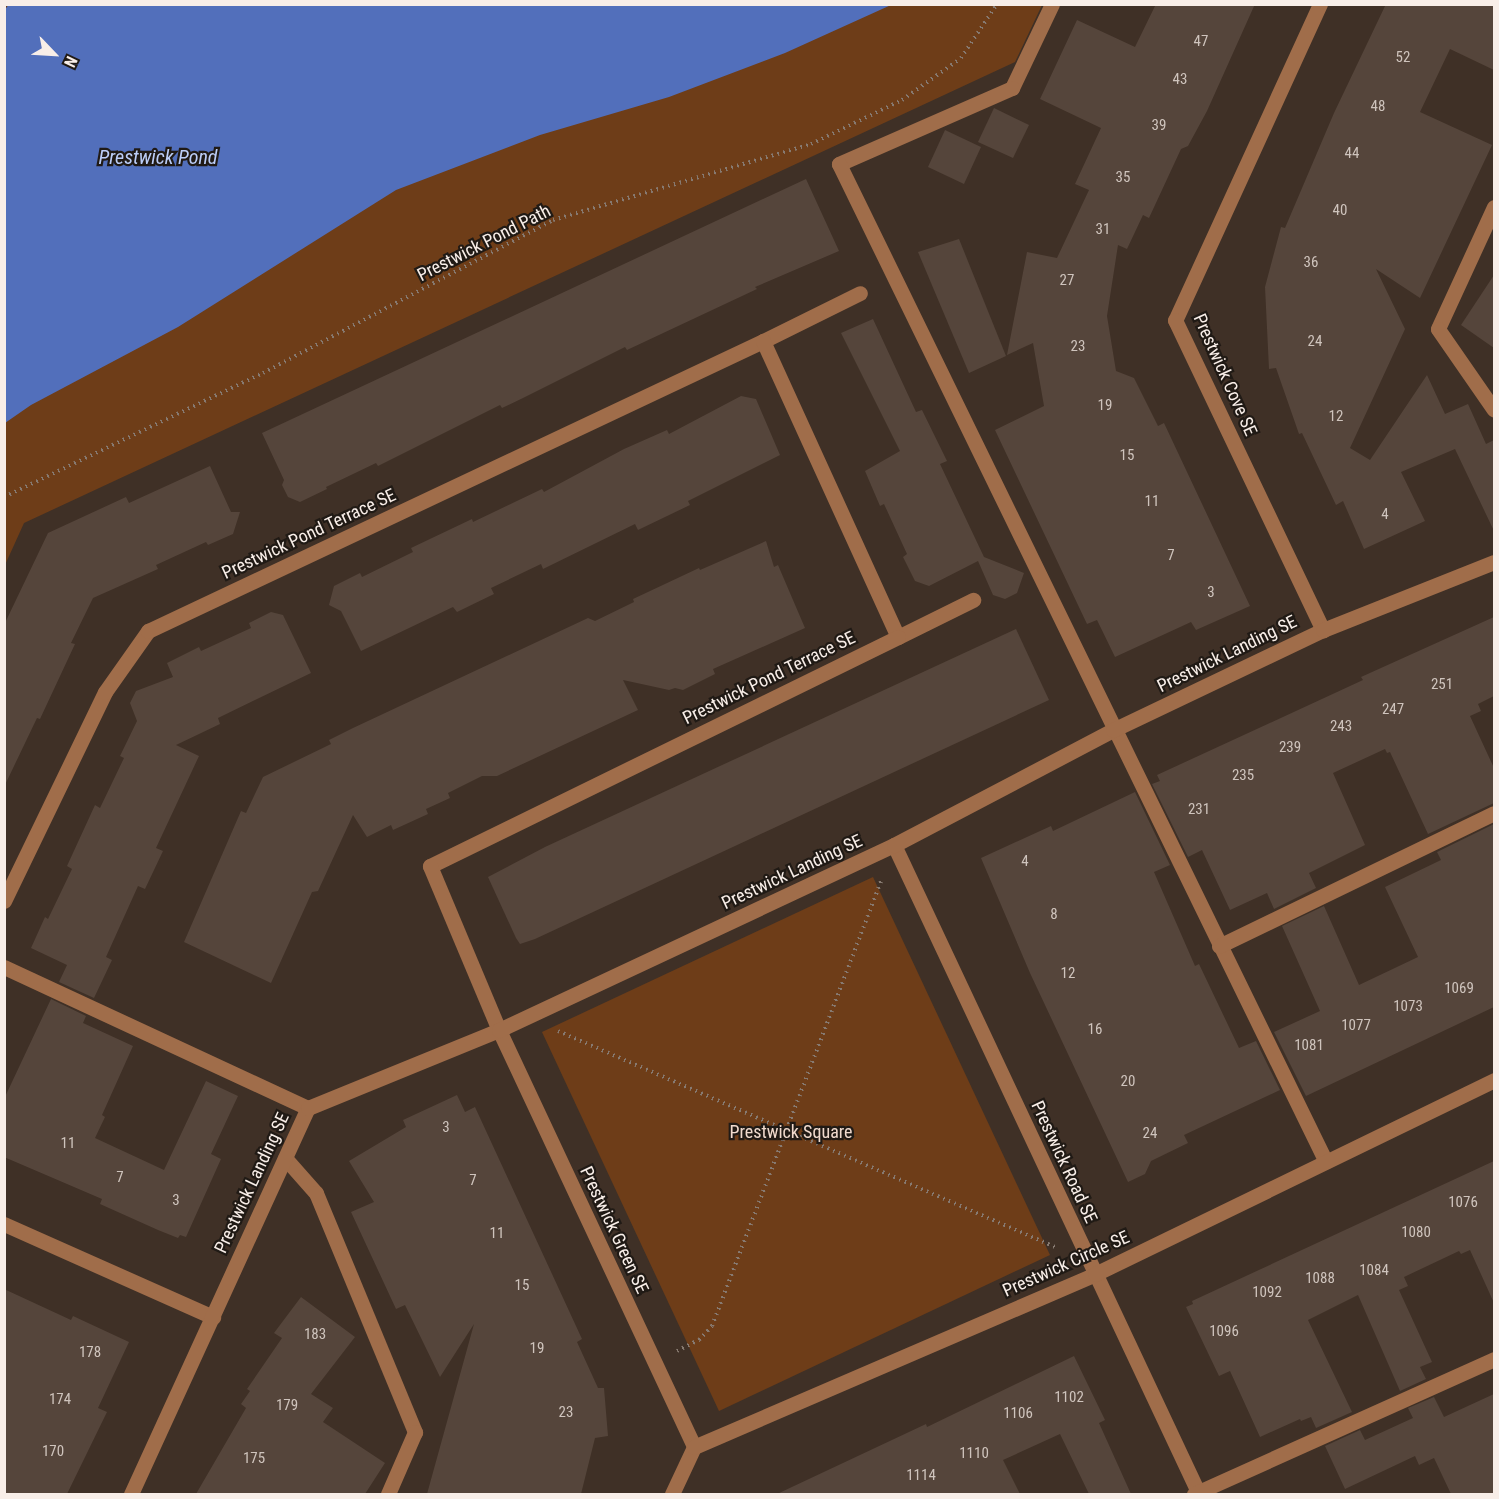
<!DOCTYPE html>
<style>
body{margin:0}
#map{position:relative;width:1499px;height:1499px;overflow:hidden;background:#3f3026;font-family:"Roboto Condensed",sans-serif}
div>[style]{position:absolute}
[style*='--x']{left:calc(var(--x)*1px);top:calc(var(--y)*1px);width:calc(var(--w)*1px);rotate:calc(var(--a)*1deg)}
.green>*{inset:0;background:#6e3d18}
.water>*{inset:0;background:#526fbb}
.building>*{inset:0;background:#55453b}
.path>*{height:4px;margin-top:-2px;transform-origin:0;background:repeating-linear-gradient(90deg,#877a71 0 1.5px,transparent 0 6px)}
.minor>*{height:15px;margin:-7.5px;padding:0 7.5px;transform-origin:7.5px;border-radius:7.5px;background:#a06d4a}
span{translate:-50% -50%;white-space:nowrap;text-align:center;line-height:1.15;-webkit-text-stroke:4.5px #201a15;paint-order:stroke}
.number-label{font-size:15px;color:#cfc4bd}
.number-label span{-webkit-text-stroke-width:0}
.street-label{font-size:18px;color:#f8eee8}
.park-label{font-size:18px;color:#f0dacd}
.water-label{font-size:20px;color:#bccef8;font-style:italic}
.frame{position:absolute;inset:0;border:6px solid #f8eee8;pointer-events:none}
.north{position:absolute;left:24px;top:24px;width:60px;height:60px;-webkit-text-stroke:4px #201a15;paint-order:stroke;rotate:115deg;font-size:16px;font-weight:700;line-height:24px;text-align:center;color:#f8eee8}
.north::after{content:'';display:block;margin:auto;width:21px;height:27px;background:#f8eee8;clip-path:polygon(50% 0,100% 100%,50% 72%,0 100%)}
</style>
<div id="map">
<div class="green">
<div style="clip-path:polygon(5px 5px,1042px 5px,1015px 62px,24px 523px,5px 565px)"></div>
<div style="clip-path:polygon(873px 877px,1050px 1255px,719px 1411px,542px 1032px)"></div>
</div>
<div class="water">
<div style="clip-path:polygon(9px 4px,891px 4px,891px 5px,785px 53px,669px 97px,540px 135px,396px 190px,178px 327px,31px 405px,5px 423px,4px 11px)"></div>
</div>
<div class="building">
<div style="clip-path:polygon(1156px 4px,1255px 4px,1207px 111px,1188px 146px,1181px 149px,1149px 218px,1143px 215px,1127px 249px,1118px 245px,1107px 316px,1116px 371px,1134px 378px,1158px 426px,1164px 423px,1250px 606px,1196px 630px,1191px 622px,1115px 657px,1097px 620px,1087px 624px,995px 430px,1044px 406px,1033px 343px,1007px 355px,1027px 252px,1057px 258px,1089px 190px,1075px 184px,1101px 128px,1040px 99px,1077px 20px,1135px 47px)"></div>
<div style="clip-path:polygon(1386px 4px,1494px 4px,1494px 70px,1450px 49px,1420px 112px,1492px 145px,1420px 298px,1376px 269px,1405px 329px,1350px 448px,1370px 460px,1427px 375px,1445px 414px,1468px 404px,1486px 444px,1494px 440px,1494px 531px,1455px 449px,1401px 472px,1425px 521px,1364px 549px,1343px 501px,1336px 505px,1302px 433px,1299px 434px,1276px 368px,1269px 369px,1265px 287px,1281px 227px,1285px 228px,1334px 113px)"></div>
<div style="clip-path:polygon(994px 108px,1029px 125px,1013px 158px,978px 142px)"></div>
<div style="clip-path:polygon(945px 130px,981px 147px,964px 184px,928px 167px)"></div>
<div style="clip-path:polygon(806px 179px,839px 251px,755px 287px,757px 289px,627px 350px,625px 347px,523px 398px,502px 408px,500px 405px,378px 466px,376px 463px,326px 487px,327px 489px,300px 502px,288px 497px,282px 485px,284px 480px,262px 433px)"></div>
<div style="clip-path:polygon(959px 239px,1006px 356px,969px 373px,918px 252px)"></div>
<div style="clip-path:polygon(1494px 275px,1494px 348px,1461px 325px)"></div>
<div style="clip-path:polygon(873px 319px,916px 412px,922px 410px,947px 461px,940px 464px,984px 557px,1024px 573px,1017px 593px,1005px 599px,993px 595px,978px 561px,929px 586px,915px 581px,903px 557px,907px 554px,884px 504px,880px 506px,865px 471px,900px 451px,841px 333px)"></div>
<div style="clip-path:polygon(741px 396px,756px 399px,780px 455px,688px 501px,690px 505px,638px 530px,635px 524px,543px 569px,541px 564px,491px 588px,494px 594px,457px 612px,453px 607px,361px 651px,341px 611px,329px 605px,334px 586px,360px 573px,362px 577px,413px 552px,411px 548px,472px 519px,473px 522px,542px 489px,544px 492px,624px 449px,667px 430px,669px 434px)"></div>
<div style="clip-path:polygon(210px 466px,231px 512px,240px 512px,233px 534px,208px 545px,206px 542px,156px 565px,158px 569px,93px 598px,71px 643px,75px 644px,40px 719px,37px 718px,4px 787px,4px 625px,48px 533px,126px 497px,129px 503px)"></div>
<div style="clip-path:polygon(766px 541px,774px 567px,778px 565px,805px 628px,713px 669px,715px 674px,683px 690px,675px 688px,669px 690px,623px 680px,638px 710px,497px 776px,482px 776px,448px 793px,450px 798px,426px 809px,428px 814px,393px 830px,391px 825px,367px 837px,353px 815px,318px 891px,312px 892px,271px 983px,184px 942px,241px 811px,246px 813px,263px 777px,331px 744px,329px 740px,353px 728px,588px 618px,595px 621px,634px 602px,633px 599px,699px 568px,700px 570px)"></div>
<div style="clip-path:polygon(271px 612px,283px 615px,311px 673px,218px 718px,220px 724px,176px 745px,199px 756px,156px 848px,163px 851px,145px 889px,138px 886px,106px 957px,112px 960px,94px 998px,59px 982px,67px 965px,31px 948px,45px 917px,48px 919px,72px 869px,67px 866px,95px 805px,100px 808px,124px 758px,120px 756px,137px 721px,130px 703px,136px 691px,173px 677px,167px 663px,199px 647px,201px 651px,251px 628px,249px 623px)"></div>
<div style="clip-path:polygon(1494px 617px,1494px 696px,1478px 704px,1481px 711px,1470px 716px,1494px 768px,1494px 803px,1428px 834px,1390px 752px,1387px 753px,1385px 749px,1333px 773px,1365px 845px,1309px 873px,1316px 888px,1274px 909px,1267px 893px,1230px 910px,1202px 850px,1188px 857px,1152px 784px,1160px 781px,1157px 775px,1363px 680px,1361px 677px)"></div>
<div style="clip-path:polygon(1016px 629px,1049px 700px,535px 939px,520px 944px,516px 938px,488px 877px,545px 847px)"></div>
<div style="clip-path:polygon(1135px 792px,1170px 865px,1154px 872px,1195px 966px,1199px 964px,1239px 1048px,1256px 1041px,1280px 1090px,1184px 1135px,1188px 1143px,1151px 1161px,1145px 1174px,1128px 1182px,1030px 973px,981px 858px,1051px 826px,1053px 831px)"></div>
<div style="clip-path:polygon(1494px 824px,1494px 1007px,1306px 1096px,1274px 1032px,1320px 1011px,1282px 926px,1324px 906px,1359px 985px,1418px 957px,1385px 887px,1441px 860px,1437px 852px)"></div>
<div style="clip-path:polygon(51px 999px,86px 1016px,83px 1023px,133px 1046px,102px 1115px,105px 1117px,95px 1138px,164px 1170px,206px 1081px,238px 1096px,211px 1154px,221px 1159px,186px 1237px,180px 1235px,178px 1238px,158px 1230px,100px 1204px,102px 1199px,4px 1157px,4px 1099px)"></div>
<div style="clip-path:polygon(457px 1095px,465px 1112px,475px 1107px,582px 1339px,577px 1342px,598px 1388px,604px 1388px,608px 1436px,595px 1438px,581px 1494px,427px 1494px,474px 1324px,440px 1377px,405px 1305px,396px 1309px,351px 1212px,374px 1202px,349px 1161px,406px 1127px,403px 1120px)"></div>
<div style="clip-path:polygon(1494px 1161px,1494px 1303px,1470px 1250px,1461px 1254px,1459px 1251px,1404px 1277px,1408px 1286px,1399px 1290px,1432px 1362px,1420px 1367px,1426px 1379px,1400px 1391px,1358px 1295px,1308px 1320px,1352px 1412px,1316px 1428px,1311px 1417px,1301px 1421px,1300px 1419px,1260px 1437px,1230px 1371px,1219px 1376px,1186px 1307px,1193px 1304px,1192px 1301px)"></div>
<div style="clip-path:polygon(4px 1289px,71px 1320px,73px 1316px,129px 1342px,98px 1408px,107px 1412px,67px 1494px,4px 1494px)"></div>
<div style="clip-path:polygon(301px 1297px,355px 1337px,311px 1394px,333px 1408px,323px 1422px,385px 1463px,365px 1494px,196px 1494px,246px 1408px,241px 1404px,250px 1391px,247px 1389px,282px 1338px,274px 1333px)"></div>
<div style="clip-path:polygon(1074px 1356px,1105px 1420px,1099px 1423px,1131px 1494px,1089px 1494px,1060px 1434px,1003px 1460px,1020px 1494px,777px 1494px,926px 1424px,927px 1427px)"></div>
<div style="clip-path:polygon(1494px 1394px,1494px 1494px,1451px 1494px,1434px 1458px,1419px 1465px,1415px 1456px,1345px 1489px,1325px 1446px,1360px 1430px,1365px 1440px,1413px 1418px,1408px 1408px,1434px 1397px,1444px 1417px)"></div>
</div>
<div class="path">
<div style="--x:4;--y:497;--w:287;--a:-25.6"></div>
<div style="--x:263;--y:373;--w:328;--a:-27.8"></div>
<div style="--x:553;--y:220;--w:269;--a:-16.4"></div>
<div style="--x:811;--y:144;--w:101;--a:-25.8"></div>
<div style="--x:902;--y:100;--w:72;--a:-35.4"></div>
<div style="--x:961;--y:58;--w:65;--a:-56.3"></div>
<div style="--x:558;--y:1031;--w:542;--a:23.49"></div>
<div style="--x:677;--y:1351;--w:25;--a:-27"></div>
<div style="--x:699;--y:1340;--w:19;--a:-47"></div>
<div style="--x:712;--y:1326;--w:477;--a:-69.2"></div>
</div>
<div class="minor">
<div style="--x:1052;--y:4;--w:93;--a:115.5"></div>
<div style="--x:1012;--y:88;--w:189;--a:156.3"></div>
<div style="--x:839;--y:164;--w:1110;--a:63.99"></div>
<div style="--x:1320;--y:4;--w:348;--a:114.6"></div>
<div style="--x:1175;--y:320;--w:344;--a:64.5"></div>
<div style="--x:1494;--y:207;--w:134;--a:114.7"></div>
<div style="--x:1438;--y:329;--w:98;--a:55.3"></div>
<div style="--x:763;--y:341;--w:108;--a:-26.3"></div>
<div style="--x:898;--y:637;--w:84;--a:-26.3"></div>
<div style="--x:894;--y:845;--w:717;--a:64.83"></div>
<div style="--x:4;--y:901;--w:232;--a:-64.2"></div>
<div style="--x:105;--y:692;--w:75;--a:-54.8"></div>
<div style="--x:148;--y:631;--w:680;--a:-25.25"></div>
<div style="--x:763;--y:341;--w:325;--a:65.5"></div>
<div style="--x:898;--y:637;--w:521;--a:153.93"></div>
<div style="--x:430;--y:866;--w:178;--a:67.2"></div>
<div style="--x:499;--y:1030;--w:460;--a:64.9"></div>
<div style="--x:1219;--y:946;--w:305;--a:-25.8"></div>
<div style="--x:4;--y:967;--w:335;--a:24.9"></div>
<div style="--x:285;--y:1158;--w:47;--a:48.5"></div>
<div style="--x:316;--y:1193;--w:259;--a:67.5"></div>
<div style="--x:415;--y:1432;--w:68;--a:113.5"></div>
<div style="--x:4;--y:1224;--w:229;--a:24"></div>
<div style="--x:131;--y:1494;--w:425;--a:-65.4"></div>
<div style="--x:308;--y:1108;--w:206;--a:-22.2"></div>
<div style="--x:499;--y:1030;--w:436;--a:-25.1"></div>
<div style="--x:894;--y:845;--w:247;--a:-27.7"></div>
<div style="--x:1113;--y:730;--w:233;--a:-25.5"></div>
<div style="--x:1323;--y:630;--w:184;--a:-21.7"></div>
<div style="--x:672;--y:1494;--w:52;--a:-64.9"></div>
<div style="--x:694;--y:1447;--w:437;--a:-23.3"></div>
<div style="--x:1095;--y:1274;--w:444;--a:-25.9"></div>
<div style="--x:1194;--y:1494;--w:329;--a:-24.2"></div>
</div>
<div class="number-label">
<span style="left:1201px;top:42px">47</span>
<span style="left:1403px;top:58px">52</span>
<span style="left:1180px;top:80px">43</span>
<span style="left:1378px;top:107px">48</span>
<span style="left:1159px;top:126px">39</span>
<span style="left:1352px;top:154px">44</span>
<span style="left:1123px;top:178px">35</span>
<span style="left:1340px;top:211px">40</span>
<span style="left:1103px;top:230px">31</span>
<span style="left:1311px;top:263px">36</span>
<span style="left:1067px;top:281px">27</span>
<span style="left:1315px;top:342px">24</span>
<span style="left:1078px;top:347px">23</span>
<span style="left:1105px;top:406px">19</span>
<span style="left:1336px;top:417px">12</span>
<span style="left:1127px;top:456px">15</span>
<span style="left:1152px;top:502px">11</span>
<span style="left:1385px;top:515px">4</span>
<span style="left:1171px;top:556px">7</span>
<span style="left:1211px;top:593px">3</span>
<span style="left:1442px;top:685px">251</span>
<span style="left:1393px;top:710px">247</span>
<span style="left:1341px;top:727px">243</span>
<span style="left:1290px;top:748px">239</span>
<span style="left:1243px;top:776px">235</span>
<span style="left:1199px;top:810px">231</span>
<span style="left:1025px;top:862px">4</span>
<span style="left:1054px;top:915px">8</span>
<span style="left:1068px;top:974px">12</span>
<span style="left:1459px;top:989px">1069</span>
<span style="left:1408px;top:1007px">1073</span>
<span style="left:1356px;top:1026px">1077</span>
<span style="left:1095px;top:1030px">16</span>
<span style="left:1309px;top:1046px">1081</span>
<span style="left:1128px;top:1082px">20</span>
<span style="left:446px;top:1128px">3</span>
<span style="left:1150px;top:1134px">24</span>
<span style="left:68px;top:1144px">11</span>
<span style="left:120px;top:1178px">7</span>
<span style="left:473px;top:1181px">7</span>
<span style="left:176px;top:1201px">3</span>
<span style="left:1463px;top:1203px">1076</span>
<span style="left:1416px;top:1233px">1080</span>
<span style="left:497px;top:1234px">11</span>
<span style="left:1374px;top:1271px">1084</span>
<span style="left:1320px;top:1279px">1088</span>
<span style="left:522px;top:1286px">15</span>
<span style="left:1267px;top:1293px">1092</span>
<span style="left:1224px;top:1332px">1096</span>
<span style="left:315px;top:1335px">183</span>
<span style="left:537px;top:1349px">19</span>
<span style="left:90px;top:1353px">178</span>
<span style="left:1069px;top:1398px">1102</span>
<span style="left:60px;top:1400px">174</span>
<span style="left:287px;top:1406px">179</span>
<span style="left:566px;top:1413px">23</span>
<span style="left:1018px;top:1414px">1106</span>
<span style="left:53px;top:1452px">170</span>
<span style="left:974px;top:1454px">1110</span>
<span style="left:254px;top:1459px">175</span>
<span style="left:921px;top:1476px">1114</span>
</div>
<div class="street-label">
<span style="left:484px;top:243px;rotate:-27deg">Prestwick Pond Path</span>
<span style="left:1225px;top:375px;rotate:66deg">Prestwick Cove SE</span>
<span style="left:309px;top:534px;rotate:-25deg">Prestwick Pond Terrace SE</span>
<span style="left:1227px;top:654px;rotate:-26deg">Prestwick Landing SE</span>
<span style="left:769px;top:678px;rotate:-26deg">Prestwick Pond Terrace SE</span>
<span style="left:792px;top:872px;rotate:-25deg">Prestwick Landing SE</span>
<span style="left:1064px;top:1162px;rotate:65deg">Prestwick Road SE</span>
<span style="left:252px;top:1183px;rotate:-65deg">Prestwick Landing SE</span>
<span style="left:614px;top:1230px;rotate:65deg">Prestwick Green SE</span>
<span style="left:1066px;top:1264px;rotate:-24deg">Prestwick Circle SE</span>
</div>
<div class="park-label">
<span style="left:791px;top:1132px">Prestwick Square</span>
</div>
<div class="water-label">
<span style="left:158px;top:157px">Prestwick Pond</span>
</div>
<div class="frame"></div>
<div class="north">N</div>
</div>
